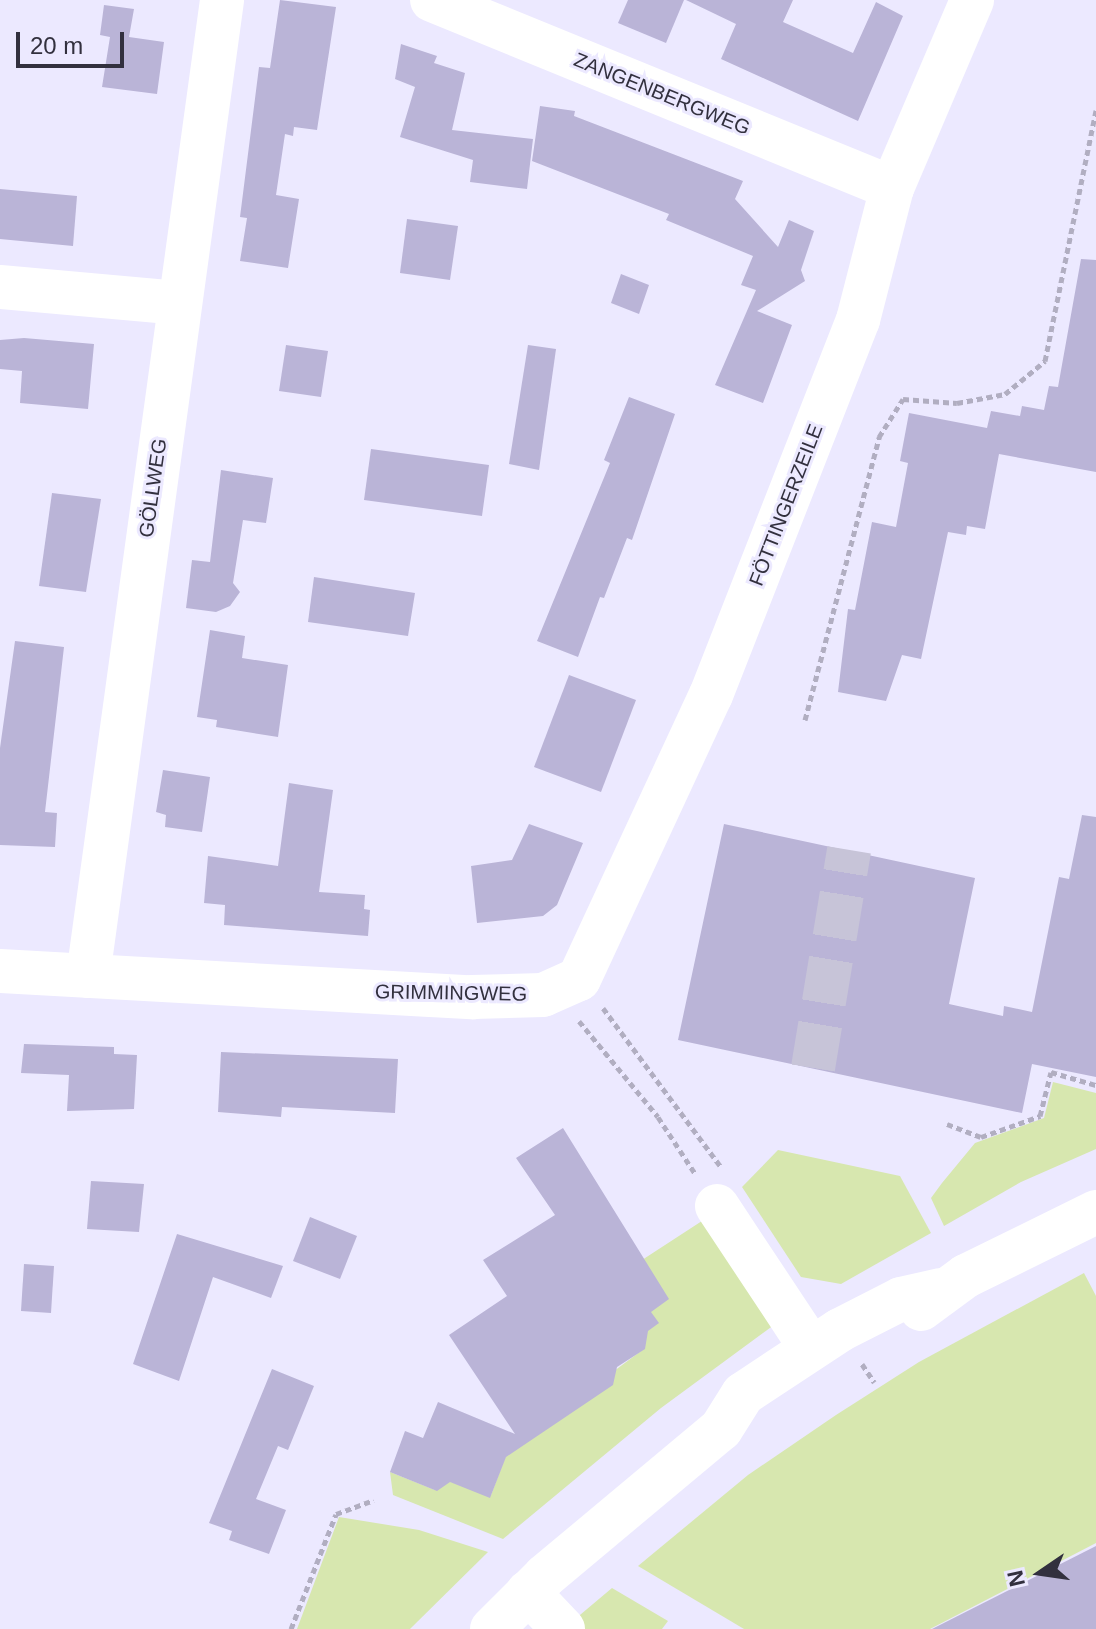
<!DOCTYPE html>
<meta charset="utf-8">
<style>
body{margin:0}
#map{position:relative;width:1096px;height:1629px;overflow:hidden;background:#ece9ff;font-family:Arial,sans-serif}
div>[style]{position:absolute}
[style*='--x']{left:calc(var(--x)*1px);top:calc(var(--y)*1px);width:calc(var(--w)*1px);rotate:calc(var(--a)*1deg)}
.green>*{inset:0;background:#d7e7af}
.building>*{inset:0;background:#bab4d7}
.minor-tunnel>*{height:44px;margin-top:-22px;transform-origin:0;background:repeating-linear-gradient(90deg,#c7c4d8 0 44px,transparent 0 66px)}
.path>*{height:5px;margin-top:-2.5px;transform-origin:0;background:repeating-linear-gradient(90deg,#b1aec1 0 6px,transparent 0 10px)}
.minor>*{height:44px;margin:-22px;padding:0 22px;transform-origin:22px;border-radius:22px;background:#fff}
span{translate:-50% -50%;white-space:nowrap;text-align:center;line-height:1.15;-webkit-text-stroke:6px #ece9ff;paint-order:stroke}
.street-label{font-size:20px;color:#32303e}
.north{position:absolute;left:1000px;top:1533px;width:80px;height:80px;-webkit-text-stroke:6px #ece9ff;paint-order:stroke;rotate:257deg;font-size:22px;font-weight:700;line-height:32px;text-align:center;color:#32303e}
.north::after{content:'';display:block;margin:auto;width:28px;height:36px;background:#32303e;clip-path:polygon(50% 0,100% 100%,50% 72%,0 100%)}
.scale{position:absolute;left:16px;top:32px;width:108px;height:36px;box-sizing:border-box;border:4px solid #32303e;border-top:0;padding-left:10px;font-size:24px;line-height:28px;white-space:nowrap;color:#32303e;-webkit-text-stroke:6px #ece9ff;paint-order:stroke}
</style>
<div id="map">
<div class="green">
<div style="clip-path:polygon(1053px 1082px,1096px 1093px,1096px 1149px,1021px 1182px,944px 1226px,931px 1198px,942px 1183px,975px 1143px,1044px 1118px)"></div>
<div style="clip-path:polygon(778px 1150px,900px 1176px,931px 1233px,841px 1284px,801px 1277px,742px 1187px)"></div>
<div style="clip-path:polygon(705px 1219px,774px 1325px,661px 1408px,503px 1539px,393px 1495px,390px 1472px,435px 1490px,445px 1480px,491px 1495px,508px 1450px,645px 1348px,640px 1336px,651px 1312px,642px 1260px)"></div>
<div style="clip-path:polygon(1084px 1273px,1096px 1296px,1096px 1543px,930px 1629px,744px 1629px,638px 1566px,748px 1475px,836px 1415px,919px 1362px)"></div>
<div style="clip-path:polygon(339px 1517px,419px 1530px,488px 1552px,410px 1629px,297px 1629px)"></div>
<div style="clip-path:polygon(612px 1588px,668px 1621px,662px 1629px,584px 1629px,574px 1620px)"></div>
</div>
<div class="building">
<div style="clip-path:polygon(280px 0,336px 7px,317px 130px,294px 127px,293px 136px,285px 134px,276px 195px,299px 199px,288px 268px,240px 261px,247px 218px,240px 217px,259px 67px,270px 68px)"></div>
<div style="clip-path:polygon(628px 0,684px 0,666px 43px,618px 23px)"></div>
<div style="clip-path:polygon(686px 0,793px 0,783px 22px,853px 53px,876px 2px,903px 16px,858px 121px,721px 59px,736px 24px)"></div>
<div style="clip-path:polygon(104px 5px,134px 9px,129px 37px,164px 42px,157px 94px,102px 87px,110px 37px,100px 35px)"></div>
<div style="clip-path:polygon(401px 44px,437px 56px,434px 63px,465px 73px,452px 130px,533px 139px,527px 189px,470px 182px,473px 160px,400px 137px,415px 87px,395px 79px)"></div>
<div style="clip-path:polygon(540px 106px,575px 111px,574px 116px,743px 181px,735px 199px,778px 247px,789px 220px,814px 231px,801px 270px,805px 281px,757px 311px,792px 325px,763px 403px,715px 385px,756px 290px,741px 285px,753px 256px,666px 220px,669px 214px,532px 161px)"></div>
<div style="clip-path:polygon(0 189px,77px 196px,73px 246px,0 239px)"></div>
<div style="clip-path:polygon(407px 219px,458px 226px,450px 280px,400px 273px)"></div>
<div style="clip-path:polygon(1081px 259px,1096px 260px,1096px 472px,999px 454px,985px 529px,967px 526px,966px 535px,948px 532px,921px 659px,902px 655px,886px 701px,838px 692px,848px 609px,855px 610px,872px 522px,896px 527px,908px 463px,900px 461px,909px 413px,987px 428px,991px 411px,1020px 416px,1022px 406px,1044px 410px,1049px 386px,1058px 387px)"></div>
<div style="clip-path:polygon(621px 274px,649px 285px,639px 314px,611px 303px)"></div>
<div style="clip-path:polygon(24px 338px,94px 344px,88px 409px,20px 403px,22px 371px,0 369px,0 340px)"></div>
<div style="clip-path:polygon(286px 345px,328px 351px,321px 397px,279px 391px)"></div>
<div style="clip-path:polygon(528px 345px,556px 349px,539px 470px,509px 464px)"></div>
<div style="clip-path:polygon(629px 397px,675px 414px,632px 540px,627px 538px,604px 598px,600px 597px,578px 657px,537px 641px,610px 463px,604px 460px)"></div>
<div style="clip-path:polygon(371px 449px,489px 465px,482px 516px,364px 500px)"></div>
<div style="clip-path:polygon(221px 470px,273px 478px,266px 523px,243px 520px,233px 583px,240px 592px,230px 606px,216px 612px,186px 608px,192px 560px,210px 562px)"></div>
<div style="clip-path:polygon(52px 493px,101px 499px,86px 592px,39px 586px)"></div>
<div style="clip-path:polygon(314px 577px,415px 593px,408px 636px,308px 622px)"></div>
<div style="clip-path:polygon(210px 630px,245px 636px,242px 658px,288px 665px,278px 737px,216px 727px,217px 720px,197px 717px)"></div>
<div style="clip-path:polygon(15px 641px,64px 647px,45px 812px,57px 813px,55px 847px,0 845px,0 748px)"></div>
<div style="clip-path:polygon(569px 675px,636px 700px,601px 792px,534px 767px)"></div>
<div style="clip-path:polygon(163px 770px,210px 777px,202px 832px,165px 827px,166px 815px,156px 812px)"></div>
<div style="clip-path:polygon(289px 783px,333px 790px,319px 892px,365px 895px,364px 909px,370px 910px,368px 936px,224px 925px,225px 905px,204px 903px,208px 856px,278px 866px)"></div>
<div style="clip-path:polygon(1082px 815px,1096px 817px,1096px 1077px,1032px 1064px,1022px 1113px,678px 1040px,724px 824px,975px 878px,949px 1004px,1003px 1016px,1004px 1006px,1032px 1012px,1059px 877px,1069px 879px)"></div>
<div style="clip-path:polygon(529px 824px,583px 843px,557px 905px,543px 916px,477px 923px,471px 866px,512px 860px)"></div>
<div style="clip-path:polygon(24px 1044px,114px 1047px,114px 1054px,137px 1055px,134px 1109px,67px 1111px,69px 1075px,21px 1073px)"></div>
<div style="clip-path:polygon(221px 1052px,398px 1059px,395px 1113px,282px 1107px,281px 1117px,218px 1112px)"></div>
<div style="clip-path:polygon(563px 1128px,669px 1299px,651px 1312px,659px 1323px,648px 1331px,645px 1349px,617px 1367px,613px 1385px,506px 1457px,490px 1498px,450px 1482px,437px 1491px,390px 1472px,405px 1431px,423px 1438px,438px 1402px,515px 1434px,449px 1335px,507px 1296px,483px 1260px,555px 1215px,516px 1158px)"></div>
<div style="clip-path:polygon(91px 1181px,144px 1184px,139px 1232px,87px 1229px)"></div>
<div style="clip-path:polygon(310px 1217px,357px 1236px,340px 1279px,293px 1261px)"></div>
<div style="clip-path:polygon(177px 1234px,283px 1266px,271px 1298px,213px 1277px,179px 1381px,133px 1364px)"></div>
<div style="clip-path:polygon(24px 1264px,54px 1266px,51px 1313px,21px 1311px)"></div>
<div style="clip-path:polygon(272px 1369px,314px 1386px,288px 1450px,278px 1446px,256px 1499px,286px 1510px,269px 1554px,229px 1540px,232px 1531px,209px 1523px)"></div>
<div style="clip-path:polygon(1096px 1546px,1096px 1629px,932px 1629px)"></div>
</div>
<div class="minor-tunnel">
<div style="--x:813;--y:1068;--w:221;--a:-80.6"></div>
</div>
<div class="path">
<div style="--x:805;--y:720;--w:293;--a:-75.3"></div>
<div style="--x:879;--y:437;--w:45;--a:-57.7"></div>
<div style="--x:903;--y:399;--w:54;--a:4.2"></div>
<div style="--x:957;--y:403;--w:49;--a:-10.6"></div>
<div style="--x:1005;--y:394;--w:52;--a:-39.5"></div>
<div style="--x:1045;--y:361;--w:256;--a:-78.5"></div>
<div style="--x:603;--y:1008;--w:198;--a:53.4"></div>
<div style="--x:579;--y:1021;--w:124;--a:50.5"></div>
<div style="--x:658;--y:1117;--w:69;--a:56.8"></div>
<div style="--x:947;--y:1124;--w:36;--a:21"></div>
<div style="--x:981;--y:1137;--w:63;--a:-19.6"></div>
<div style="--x:1040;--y:1116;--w:45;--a:-76"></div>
<div style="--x:1051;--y:1072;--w:47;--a:16.1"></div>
<div style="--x:862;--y:1364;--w:22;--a:56"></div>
<div style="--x:291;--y:1629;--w:123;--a:-68.6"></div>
<div style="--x:336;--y:1514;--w:40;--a:-20.2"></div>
</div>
<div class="minor">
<div style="--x:432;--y:0;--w:497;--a:22.2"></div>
<div style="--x:0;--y:287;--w:179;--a:5.1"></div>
<div style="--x:0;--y:971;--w:473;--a:3.2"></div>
<div style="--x:472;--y:997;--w:71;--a:-1.6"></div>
<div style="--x:543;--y:995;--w:39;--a:-24"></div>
<div style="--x:579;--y:979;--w:313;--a:-65.1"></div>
<div style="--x:711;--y:695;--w:403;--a:-68.6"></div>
<div style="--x:858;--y:320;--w:136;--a:-75.6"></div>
<div style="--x:892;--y:188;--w:204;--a:-66.9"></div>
<div style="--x:88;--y:976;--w:985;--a:-82.18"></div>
<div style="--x:717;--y:1206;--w:170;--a:56.5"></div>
<div style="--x:921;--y:1309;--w:56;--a:-36.3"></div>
<div style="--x:966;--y:1276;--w:145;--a:-26.2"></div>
<div style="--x:528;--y:1592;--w:51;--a:46.6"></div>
<div style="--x:492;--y:1629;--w:75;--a:-45"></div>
<div style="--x:545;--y:1576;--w:229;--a:-39.9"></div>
<div style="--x:721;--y:1429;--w:41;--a:-57.8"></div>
<div style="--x:743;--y:1394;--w:116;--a:-33.4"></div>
<div style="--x:840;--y:1330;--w:68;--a:-26.9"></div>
<div style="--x:901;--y:1299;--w:41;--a:-12.7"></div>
</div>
<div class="street-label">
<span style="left:662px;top:94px;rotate:22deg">ZANGENBERGWEG</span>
<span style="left:153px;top:488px;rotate:-82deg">GÖLLWEG</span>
<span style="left:786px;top:505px;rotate:-69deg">FÖTTINGERZEILE</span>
<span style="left:451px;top:993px;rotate:1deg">GRIMMINGWEG</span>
</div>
<div class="north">N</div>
<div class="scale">20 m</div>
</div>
